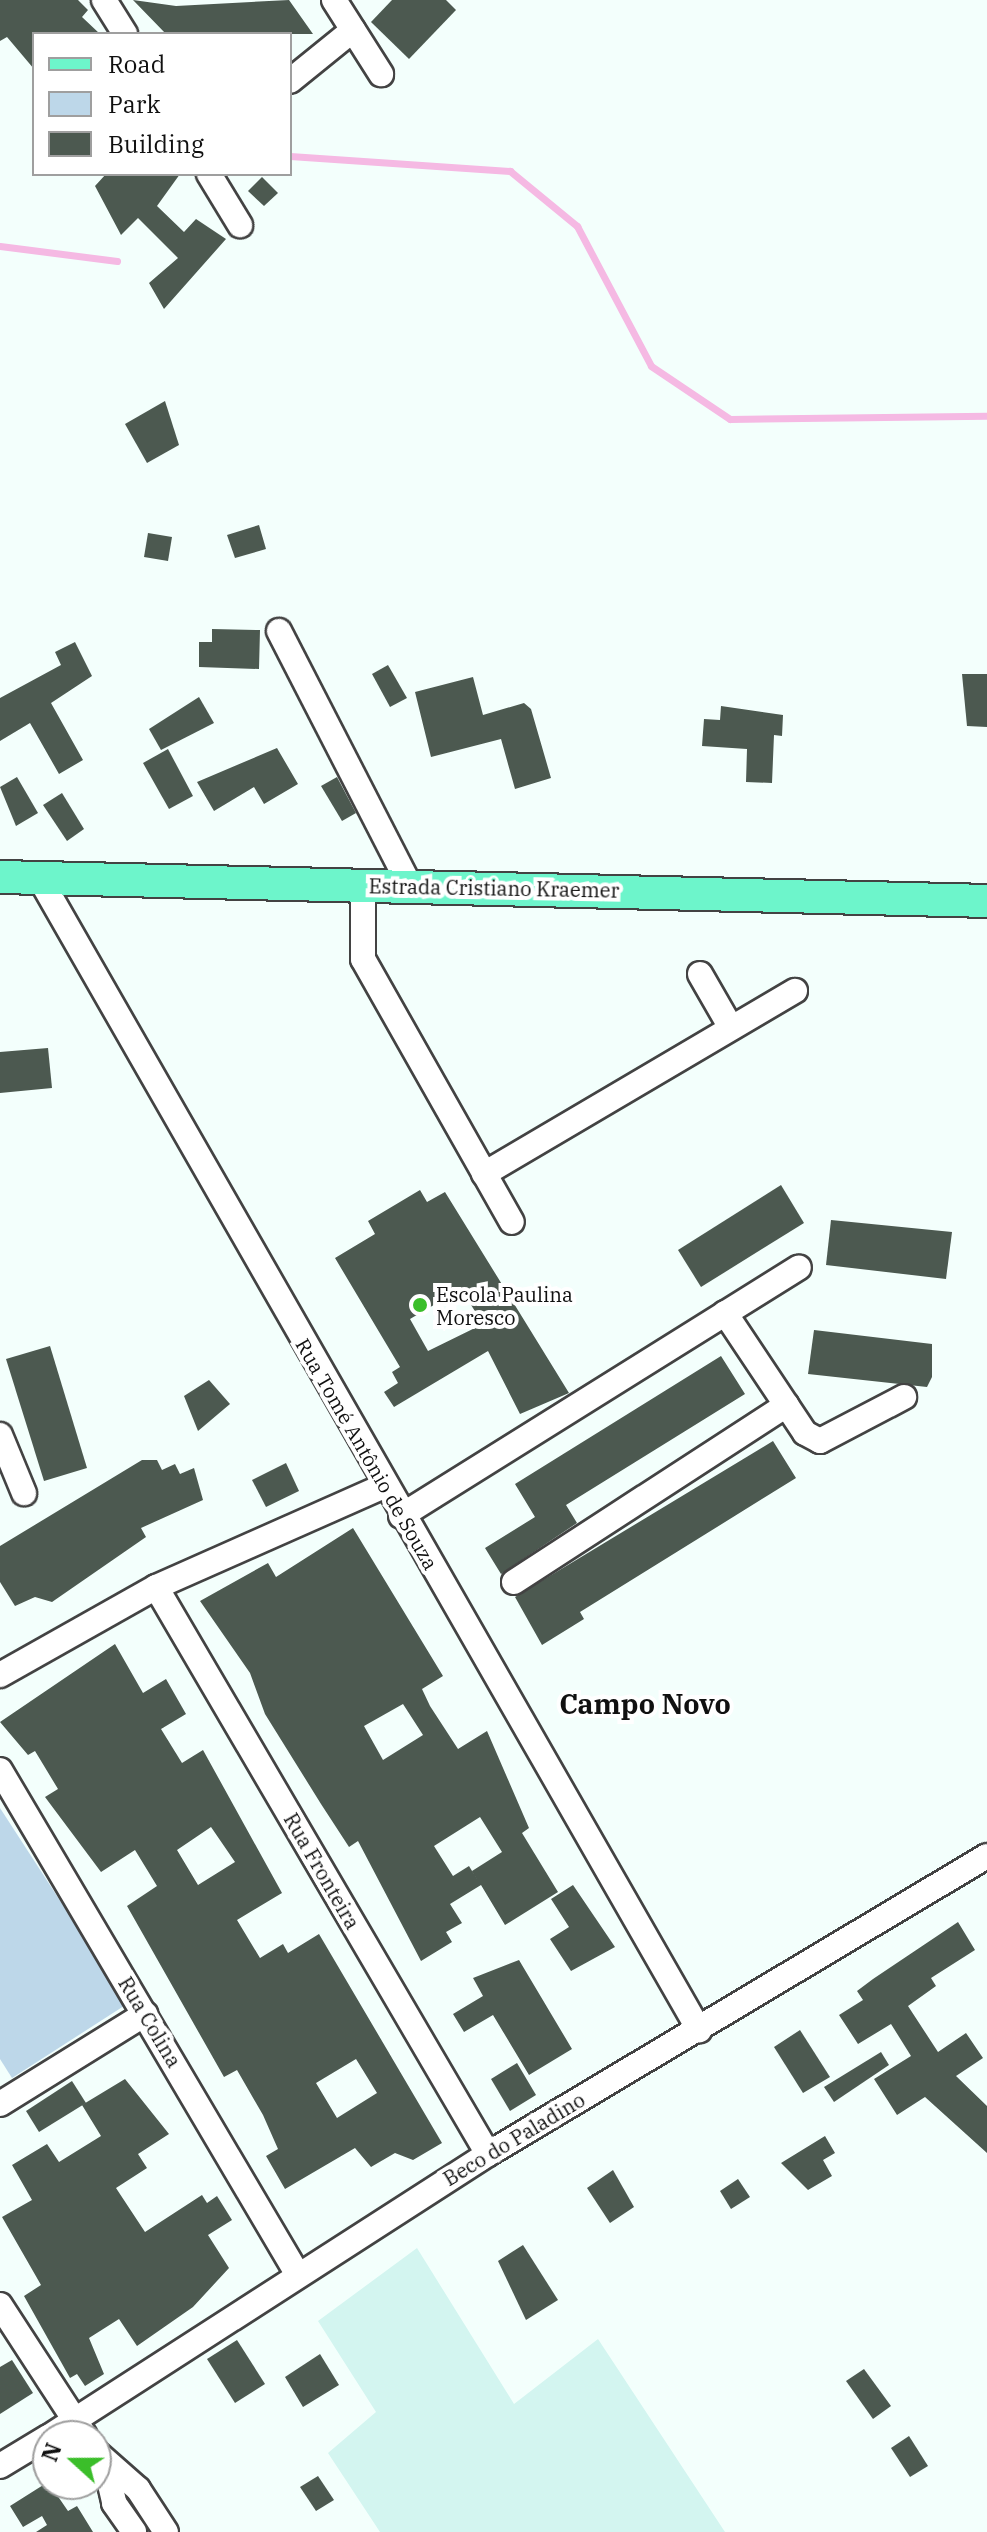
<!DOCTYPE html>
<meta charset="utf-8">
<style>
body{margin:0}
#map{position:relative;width:987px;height:2532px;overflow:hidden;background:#f3fffc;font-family:"IBM Plex Serif",serif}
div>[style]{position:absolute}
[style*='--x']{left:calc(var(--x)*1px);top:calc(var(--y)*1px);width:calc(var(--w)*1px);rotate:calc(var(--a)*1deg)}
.farmland>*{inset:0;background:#d3f5f0}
.green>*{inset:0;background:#bdd7e9}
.stream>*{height:7px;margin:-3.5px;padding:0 3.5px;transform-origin:3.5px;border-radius:3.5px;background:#f5b9e3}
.building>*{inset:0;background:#4c5950}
.roads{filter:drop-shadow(2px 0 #434343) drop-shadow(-2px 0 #434343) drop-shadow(0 2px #434343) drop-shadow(0 -2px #434343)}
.minor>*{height:24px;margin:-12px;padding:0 12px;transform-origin:12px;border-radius:12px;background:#fff}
.major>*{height:32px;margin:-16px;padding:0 16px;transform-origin:16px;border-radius:16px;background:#6df5cb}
.dots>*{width:22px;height:22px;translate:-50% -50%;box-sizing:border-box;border:4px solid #fff;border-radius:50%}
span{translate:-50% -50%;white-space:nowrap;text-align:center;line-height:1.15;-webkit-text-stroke:8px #fff;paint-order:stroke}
.street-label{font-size:20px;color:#101010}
.poi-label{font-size:20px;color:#101010}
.left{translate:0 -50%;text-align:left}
.district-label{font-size:28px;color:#101010;font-weight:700}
.legend{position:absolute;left:32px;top:32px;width:260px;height:144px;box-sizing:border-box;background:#fff;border:2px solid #9f9f9f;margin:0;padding:10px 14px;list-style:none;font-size:24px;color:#101010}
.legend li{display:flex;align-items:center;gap:16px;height:40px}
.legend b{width:40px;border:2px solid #9f9f9f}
.north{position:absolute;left:32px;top:2420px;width:80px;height:80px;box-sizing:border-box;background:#fff;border:2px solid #9f9f9f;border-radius:50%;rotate:291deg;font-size:22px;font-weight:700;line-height:32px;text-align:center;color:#101010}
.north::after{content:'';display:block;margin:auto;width:28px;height:36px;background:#3bbe2a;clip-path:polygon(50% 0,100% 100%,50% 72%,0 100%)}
</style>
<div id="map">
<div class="farmland">
<div style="clip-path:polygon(417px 2248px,514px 2404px,598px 2339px,725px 2532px,380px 2532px,328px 2453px,376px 2412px,318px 2321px)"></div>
</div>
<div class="green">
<div style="clip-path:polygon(0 1808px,127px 2004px,12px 2078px,0 2059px)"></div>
</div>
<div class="stream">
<div style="--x:290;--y:156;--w:221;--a:3.9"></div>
<div style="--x:510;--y:171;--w:87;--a:39.4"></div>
<div style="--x:577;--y:226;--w:158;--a:62.1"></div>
<div style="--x:651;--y:366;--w:95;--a:33.9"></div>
<div style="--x:730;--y:419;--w:257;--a:-0.7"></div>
<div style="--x:0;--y:246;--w:118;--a:7.3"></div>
</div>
<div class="building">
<div style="clip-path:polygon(0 0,78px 0,88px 10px,82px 17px,100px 34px,34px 34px,34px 69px,7px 37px,0 41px)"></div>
<div style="clip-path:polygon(133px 0,176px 6px,289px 0,313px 34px,166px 34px)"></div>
<div style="clip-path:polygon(392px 0,446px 0,456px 10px,409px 59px,371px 22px)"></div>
<div style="clip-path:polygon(106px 174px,180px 174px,157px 206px,184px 232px,196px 219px,226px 239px,164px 309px,149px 283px,178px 258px,138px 218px,121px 235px,95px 186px)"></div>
<div style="clip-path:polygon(262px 177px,278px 193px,264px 206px,248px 191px)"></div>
<div style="clip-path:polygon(165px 401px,179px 445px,147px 463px,125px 424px)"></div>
<div style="clip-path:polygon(259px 525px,266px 549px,235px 558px,227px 535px)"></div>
<div style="clip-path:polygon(148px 533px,172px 537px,168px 561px,144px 557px)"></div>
<div style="clip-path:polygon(212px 629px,260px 630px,259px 669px,199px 667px,199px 642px,212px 642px)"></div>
<div style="clip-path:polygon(75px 642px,92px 676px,51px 703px,83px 760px,59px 774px,30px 723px,0 741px,0 698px,61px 665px,55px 652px)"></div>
<div style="clip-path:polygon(388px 665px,407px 698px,390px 707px,372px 674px)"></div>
<div style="clip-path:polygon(962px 674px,987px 674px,987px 727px,967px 726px)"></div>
<div style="clip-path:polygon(473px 677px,483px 715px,524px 703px,531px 709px,551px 778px,515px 789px,501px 739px,431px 757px,415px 692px)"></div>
<div style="clip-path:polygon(199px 697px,214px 723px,161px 750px,149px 729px)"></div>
<div style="clip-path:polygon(721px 706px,783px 715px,782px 736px,774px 735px,772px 783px,746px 782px,747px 749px,702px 746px,704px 719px,720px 720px)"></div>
<div style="clip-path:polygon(277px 748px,298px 784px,264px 804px,254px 787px,214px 811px,197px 782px)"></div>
<div style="clip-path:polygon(168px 749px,193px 796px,169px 809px,143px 763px)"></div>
<div style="clip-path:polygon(17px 777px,38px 813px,16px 826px,0 787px)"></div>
<div style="clip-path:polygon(337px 777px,356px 813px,342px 821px,321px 786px)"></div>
<div style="clip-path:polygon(62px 793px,84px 829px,67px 841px,43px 805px)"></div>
<div style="clip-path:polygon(48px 1048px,52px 1088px,0 1093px,0 1052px)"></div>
<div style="clip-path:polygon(781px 1185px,804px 1223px,701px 1287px,678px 1250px)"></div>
<div style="clip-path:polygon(evenodd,420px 1190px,427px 1202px,445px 1192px,569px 1393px,520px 1414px,488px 1351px,394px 1407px,384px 1392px,398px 1383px,392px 1372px,400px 1367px,335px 1258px,375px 1234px,368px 1221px,420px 1190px,461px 1289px,483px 1324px,428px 1351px,410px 1319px,461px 1289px)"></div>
<div style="clip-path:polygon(831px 1220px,952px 1232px,946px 1279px,826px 1265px)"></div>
<div style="clip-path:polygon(814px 1330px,932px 1344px,932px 1377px,927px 1387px,808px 1374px)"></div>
<div style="clip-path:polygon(50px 1346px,87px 1468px,44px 1481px,6px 1359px)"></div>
<div style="clip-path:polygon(721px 1356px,745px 1394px,566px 1505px,577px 1523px,501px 1574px,485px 1548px,535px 1517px,515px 1484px)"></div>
<div style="clip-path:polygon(209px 1380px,230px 1404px,198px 1431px,184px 1396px)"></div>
<div style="clip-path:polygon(773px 1441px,796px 1478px,580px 1612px,584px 1619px,542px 1645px,515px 1597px)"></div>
<div style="clip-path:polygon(142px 1460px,157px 1460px,162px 1470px,175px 1464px,180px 1474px,194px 1468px,203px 1500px,141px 1528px,146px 1537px,52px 1602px,35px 1597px,15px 1606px,0 1582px,0 1546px)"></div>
<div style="clip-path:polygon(286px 1463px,299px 1491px,266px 1507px,252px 1480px)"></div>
<div style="clip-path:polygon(evenodd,353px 1528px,443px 1676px,422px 1689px,430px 1706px,458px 1749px,487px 1731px,529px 1828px,522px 1833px,558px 1892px,505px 1925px,481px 1885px,450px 1904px,462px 1923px,446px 1932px,452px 1942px,421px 1961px,358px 1841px,349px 1847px,321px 1804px,265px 1714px,250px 1673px,200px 1601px,268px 1563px,276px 1577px,353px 1528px,403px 1704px,423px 1735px,383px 1760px,364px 1726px,403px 1704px,353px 1528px,480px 1817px,502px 1852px,472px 1871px,480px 1884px,469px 1866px,453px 1876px,434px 1846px,480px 1817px)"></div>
<div style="clip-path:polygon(evenodd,115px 1644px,143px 1693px,166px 1679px,186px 1714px,161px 1729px,182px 1763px,203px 1750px,282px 1893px,237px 1920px,260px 1958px,283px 1944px,288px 1953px,319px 1934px,442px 2143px,413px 2160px,395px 2153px,371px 2167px,355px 2148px,285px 2189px,266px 2156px,278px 2149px,263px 2115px,237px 2070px,224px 2077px,127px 1906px,157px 1886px,135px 1850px,101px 1872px,45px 1797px,58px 1789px,35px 1751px,28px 1755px,0 1722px,115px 1644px,211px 1827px,235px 1862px,198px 1885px,177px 1850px,211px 1827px,115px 1644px,356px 2059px,377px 2093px,337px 2118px,316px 2083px,356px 2059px)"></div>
<div style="clip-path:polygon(573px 1885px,615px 1947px,571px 1971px,550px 1939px,569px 1927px,551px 1899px)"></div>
<div style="clip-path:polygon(958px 1922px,975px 1950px,931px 1978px,936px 1986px,908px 2006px,938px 2052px,966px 2033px,983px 2058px,956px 2076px,987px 2106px,987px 2153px,925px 2097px,897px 2115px,874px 2079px,911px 2056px,891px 2024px,858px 2044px,839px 2015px,863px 2000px,857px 1991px,873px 1979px)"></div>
<div style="clip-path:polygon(519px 1960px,572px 2049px,529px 2075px,493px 2015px,464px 2032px,453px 2014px,483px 1996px,473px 1978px)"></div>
<div style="clip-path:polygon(800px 2030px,830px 2077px,803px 2093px,774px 2047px)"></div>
<div style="clip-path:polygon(881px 2052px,889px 2065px,834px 2102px,824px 2087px)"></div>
<div style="clip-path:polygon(517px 2063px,536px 2095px,510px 2111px,491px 2079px)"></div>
<div style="clip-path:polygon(125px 2079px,169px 2134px,138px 2154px,147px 2168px,116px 2188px,145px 2232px,202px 2195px,207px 2203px,217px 2196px,232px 2220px,208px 2235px,229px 2268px,193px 2307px,137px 2346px,119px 2319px,89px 2338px,104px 2374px,85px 2386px,77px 2374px,70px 2378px,24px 2296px,41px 2285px,2px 2217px,32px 2200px,12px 2165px,47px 2144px,59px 2162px,101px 2136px,82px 2105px)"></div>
<div style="clip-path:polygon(72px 2081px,86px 2103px,39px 2132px,26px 2111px)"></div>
<div style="clip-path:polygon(825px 2136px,835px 2153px,823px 2160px,832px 2176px,808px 2190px,781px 2163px)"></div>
<div style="clip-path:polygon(613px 2170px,634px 2207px,610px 2223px,587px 2188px)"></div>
<div style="clip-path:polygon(738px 2179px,750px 2197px,731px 2209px,720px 2191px)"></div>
<div style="clip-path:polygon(523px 2245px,558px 2300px,526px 2320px,498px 2261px)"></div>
<div style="clip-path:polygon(237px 2340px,265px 2384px,235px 2403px,207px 2359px)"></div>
<div style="clip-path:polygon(320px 2354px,339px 2385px,303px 2407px,285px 2377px)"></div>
<div style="clip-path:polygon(12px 2360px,33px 2393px,0 2414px,0 2367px)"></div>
<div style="clip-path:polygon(864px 2369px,891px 2406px,873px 2419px,846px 2381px)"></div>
<div style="clip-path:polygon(909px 2436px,928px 2466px,910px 2477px,891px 2448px)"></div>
<div style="clip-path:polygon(318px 2476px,334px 2500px,316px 2511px,300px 2487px)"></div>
<div style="clip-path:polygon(48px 2482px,68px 2511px,77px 2506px,93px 2532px,36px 2532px,47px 2525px,42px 2516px,23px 2527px,10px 2506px)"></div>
</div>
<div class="roads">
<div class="minor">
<div style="--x:104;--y:0;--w:40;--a:58"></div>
<div style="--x:334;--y:0;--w:88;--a:57.6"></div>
<div style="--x:290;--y:81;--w:81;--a:-39"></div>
<div style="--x:209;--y:174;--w:60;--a:58.7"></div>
<div style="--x:279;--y:631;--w:287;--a:62.8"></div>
<div style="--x:39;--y:877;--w:1329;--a:60.21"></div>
<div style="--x:363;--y:885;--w:74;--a:90"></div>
<div style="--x:363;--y:959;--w:302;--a:60.5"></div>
<div style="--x:700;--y:974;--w:62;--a:60.1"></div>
<div style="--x:484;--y:1174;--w:361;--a:-30.5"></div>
<div style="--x:725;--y:1313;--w:144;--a:56.3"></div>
<div style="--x:805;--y:1433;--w:17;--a:28"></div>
<div style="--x:820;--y:1441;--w:95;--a:-27.6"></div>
<div style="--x:0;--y:1435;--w:63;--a:67.5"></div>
<div style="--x:401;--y:1516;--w:469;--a:-32"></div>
<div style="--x:514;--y:1582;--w:325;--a:-33"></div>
<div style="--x:156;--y:1587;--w:657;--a:59.65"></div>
<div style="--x:0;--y:1675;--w:179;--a:-29.4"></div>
<div style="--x:156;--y:1587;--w:249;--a:-23.9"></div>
<div style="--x:0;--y:1770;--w:586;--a:59.46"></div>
<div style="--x:0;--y:2104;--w:171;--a:-31.8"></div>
<div style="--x:0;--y:2305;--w:156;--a:57"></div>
<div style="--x:50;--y:2436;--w:521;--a:-32.77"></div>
<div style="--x:488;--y:2154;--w:581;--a:-30.85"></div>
<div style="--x:96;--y:2452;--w:56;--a:41.4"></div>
<div style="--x:138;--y:2489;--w:51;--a:56.9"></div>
<div style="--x:0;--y:2466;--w:56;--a:-31.1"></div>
<div style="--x:106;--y:2467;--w:37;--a:77"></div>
<div style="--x:114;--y:2503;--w:35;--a:55"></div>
</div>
<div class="major">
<div style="--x:0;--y:877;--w:987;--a:1.39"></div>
</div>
</div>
<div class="dots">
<div style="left:420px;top:1305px;background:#3bbe2a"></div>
</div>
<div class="street-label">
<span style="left:494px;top:888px;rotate:1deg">Estrada Cristiano Kraemer</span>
<span style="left:367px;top:1454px;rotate:60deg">Rua Tomé Antônio de Souza</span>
<span style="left:322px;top:1871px;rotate:60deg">Rua Fronteira</span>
<span style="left:150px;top:2022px;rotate:59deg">Rua Colina</span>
<span style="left:514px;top:2139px;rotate:-31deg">Beco do Paladino</span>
</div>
<div class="poi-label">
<span class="left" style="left:436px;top:1306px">Escola Paulina<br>Moresco</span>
</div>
<div class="district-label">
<span style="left:645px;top:1704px">Campo Novo</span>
</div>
<ul class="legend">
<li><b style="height:10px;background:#6df5cb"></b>Road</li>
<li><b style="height:22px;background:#bdd7e9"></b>Park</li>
<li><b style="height:22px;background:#4c5950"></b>Building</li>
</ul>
<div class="north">N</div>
</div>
